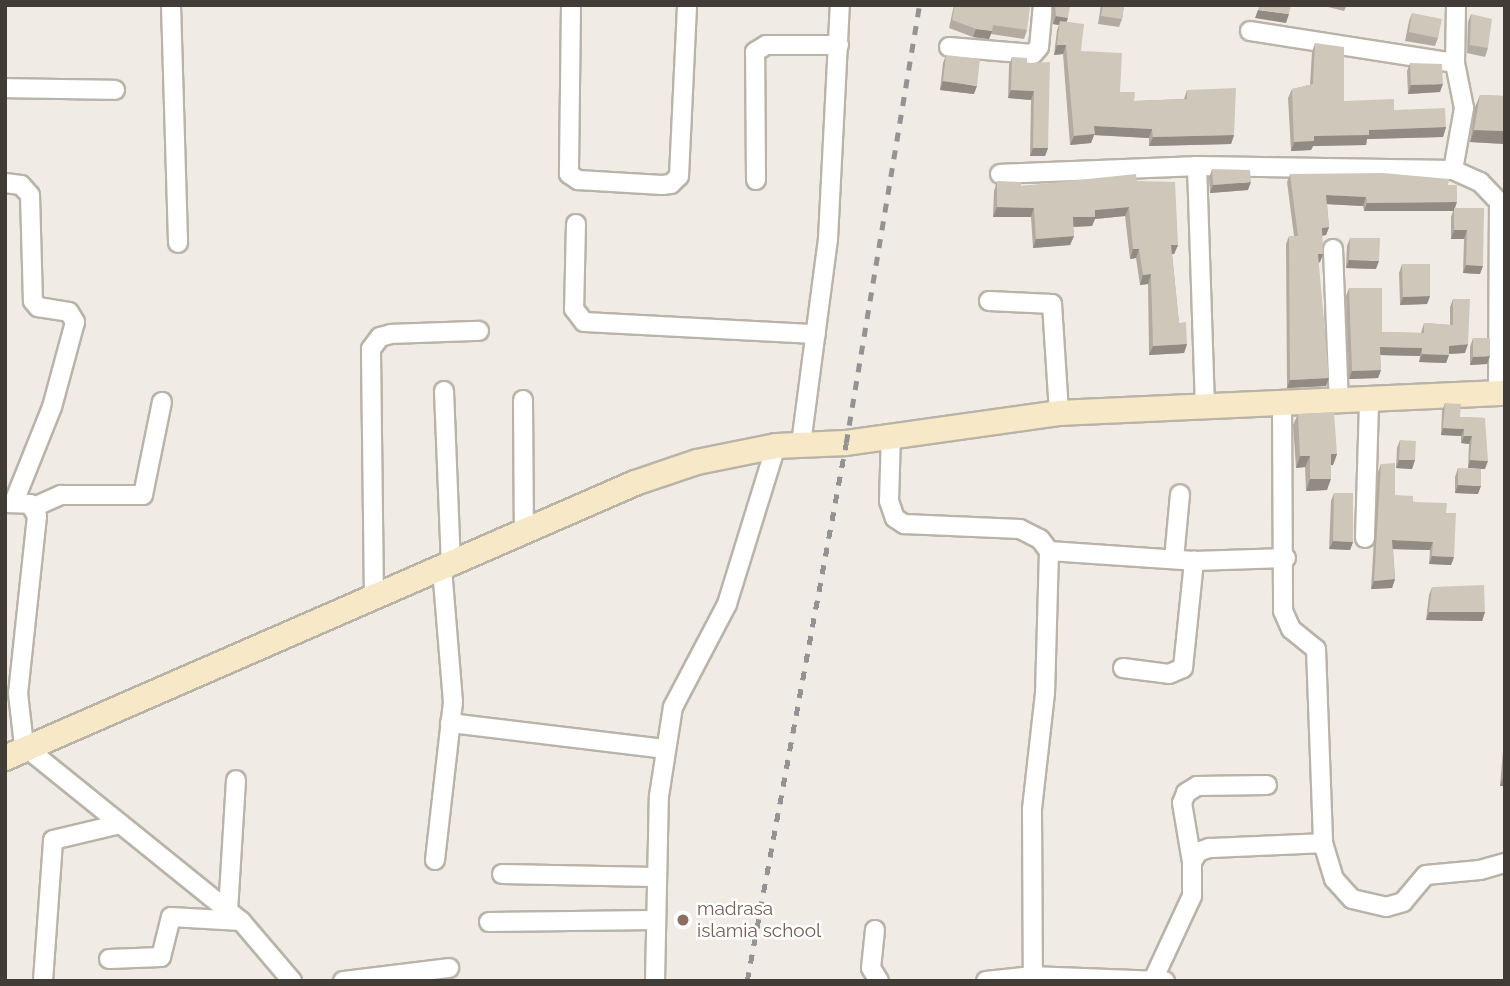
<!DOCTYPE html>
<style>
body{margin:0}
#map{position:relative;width:1510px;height:986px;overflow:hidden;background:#f0ece5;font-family:Raleway,sans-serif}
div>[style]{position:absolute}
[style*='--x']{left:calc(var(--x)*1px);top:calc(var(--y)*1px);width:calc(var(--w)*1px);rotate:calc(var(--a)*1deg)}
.roads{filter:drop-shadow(2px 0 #bab3a8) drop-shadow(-2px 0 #bab3a8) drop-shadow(0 2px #bab3a8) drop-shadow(0 -2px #bab3a8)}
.street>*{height:18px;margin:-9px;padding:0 9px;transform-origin:9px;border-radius:9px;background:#fff}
.secondary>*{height:24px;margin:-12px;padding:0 12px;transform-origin:12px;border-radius:12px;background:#f7e9c7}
.rail>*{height:4.5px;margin-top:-2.25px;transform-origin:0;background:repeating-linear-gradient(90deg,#939393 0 9px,transparent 0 18px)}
.wall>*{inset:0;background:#b3aba1}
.shaded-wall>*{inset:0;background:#928b83}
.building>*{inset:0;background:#d0c7bb}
.dots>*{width:19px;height:19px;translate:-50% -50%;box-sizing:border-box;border:4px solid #fff;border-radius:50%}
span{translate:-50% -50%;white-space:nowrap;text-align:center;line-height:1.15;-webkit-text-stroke:5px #fff;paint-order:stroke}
.education-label{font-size:19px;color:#785e54}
.left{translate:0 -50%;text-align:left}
.frame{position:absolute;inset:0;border:7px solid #413c35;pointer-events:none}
</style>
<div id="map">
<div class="roads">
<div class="street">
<div style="--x:171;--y:5;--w:238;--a:88.3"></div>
<div style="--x:571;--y:5;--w:169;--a:90.7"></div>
<div style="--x:569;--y:174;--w:11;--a:34"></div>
<div style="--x:578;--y:180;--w:84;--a:3.4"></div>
<div style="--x:662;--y:185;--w:9;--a:-6"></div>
<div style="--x:671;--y:184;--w:11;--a:-45"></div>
<div style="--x:679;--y:176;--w:171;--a:-87.3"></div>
<div style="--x:1250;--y:31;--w:207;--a:8.9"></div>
<div style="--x:949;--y:47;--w:84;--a:4.8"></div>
<div style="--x:1033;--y:54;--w:9;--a:-49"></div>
<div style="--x:1039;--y:47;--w:42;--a:-84.6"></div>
<div style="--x:5;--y:88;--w:110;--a:1"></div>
<div style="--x:1453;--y:170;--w:63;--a:-79.9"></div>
<div style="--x:1464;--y:108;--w:46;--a:-101.3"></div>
<div style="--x:1455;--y:63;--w:58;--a:-89"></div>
<div style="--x:1000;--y:174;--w:197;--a:-2.3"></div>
<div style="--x:756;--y:180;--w:128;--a:-90.4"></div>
<div style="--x:755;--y:52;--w:13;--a:-32"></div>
<div style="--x:766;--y:45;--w:73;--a:0"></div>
<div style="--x:5;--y:183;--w:16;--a:7"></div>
<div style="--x:21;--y:185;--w:13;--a:48"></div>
<div style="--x:30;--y:195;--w:106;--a:88.4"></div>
<div style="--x:33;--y:301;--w:8;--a:50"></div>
<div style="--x:38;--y:307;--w:31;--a:9"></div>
<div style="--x:69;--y:312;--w:12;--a:59"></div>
<div style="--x:75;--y:322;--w:88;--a:105.1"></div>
<div style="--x:52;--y:407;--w:102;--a:111.8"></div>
<div style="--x:576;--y:224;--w:85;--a:91.3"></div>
<div style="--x:574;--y:309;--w:16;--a:52"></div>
<div style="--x:584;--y:322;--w:232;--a:3"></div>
<div style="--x:1333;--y:249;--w:153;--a:87.8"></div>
<div style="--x:989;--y:301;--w:63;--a:2.7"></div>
<div style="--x:1052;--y:304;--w:109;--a:86.3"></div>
<div style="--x:444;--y:391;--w:173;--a:87.7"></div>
<div style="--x:523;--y:400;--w:132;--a:89.6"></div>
<div style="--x:1282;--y:405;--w:206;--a:89.7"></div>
<div style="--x:1283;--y:611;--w:20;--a:66"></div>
<div style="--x:1291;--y:629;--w:32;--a:39"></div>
<div style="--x:1316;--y:649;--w:194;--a:87.9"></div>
<div style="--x:1323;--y:843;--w:38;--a:73"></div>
<div style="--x:1334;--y:879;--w:27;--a:48"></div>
<div style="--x:1352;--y:899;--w:35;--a:13"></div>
<div style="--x:1386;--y:907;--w:18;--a:-16"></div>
<div style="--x:1403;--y:902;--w:35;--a:-50"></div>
<div style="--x:1426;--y:875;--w:54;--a:-5.3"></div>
<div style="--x:1480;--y:870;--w:26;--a:-16"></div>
<div style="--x:1205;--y:407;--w:241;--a:-91.9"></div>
<div style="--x:1197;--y:166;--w:256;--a:0.9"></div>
<div style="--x:1453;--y:170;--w:30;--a:24"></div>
<div style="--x:1480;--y:182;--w:28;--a:46"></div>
<div style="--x:1499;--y:202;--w:192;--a:90.3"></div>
<div style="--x:891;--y:434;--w:67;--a:91.7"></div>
<div style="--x:889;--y:501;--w:18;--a:71"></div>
<div style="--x:895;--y:518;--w:11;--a:34"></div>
<div style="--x:904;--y:524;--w:116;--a:2.5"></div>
<div style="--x:1020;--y:529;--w:22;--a:27"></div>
<div style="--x:1040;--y:539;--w:15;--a:53"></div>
<div style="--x:1049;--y:551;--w:142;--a:91.6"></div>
<div style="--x:1045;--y:693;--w:117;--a:96.4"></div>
<div style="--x:1032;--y:809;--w:167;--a:89.7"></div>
<div style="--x:801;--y:444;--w:207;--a:-82.5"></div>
<div style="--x:828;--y:239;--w:234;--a:-87.1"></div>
<div style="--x:5;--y:503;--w:25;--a:2"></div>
<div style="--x:30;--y:504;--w:14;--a:60"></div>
<div style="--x:37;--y:516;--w:178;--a:96.1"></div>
<div style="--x:18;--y:693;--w:53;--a:83.5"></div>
<div style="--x:24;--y:746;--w:279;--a:38.9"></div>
<div style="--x:241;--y:921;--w:79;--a:49.6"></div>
<div style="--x:34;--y:507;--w:30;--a:-24"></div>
<div style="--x:61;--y:495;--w:82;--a:0"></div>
<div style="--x:143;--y:495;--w:95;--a:-78.5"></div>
<div style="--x:1365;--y:538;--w:137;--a:-88.3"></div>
<div style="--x:1049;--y:551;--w:145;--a:3.9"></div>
<div style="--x:1194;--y:561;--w:92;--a:-1.9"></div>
<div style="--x:1174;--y:559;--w:65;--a:-84.7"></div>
<div style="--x:374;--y:598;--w:249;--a:-90.7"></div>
<div style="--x:371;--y:349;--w:15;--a:-53"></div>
<div style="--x:380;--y:337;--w:11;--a:-15"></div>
<div style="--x:391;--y:334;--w:88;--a:-2"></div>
<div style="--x:1123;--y:668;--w:46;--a:7.4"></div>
<div style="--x:1169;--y:674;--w:15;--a:-23"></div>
<div style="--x:1183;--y:668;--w:108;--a:-84.1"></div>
<div style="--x:450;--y:723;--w:217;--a:6.9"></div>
<div style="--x:435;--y:860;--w:159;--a:-83.5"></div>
<div style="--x:453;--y:702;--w:134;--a:-94.7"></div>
<div style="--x:1192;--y:862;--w:60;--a:-99.6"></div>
<div style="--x:1182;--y:803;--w:11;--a:-68"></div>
<div style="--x:1186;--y:793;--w:13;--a:-32"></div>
<div style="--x:1197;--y:786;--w:70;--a:-0.8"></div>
<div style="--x:502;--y:874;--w:152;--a:1.1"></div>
<div style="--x:228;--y:911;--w:131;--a:-86.5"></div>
<div style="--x:489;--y:922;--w:165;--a:-0.7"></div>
<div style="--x:875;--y:930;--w:38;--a:96"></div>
<div style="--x:871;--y:968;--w:15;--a:58"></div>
<div style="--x:109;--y:959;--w:52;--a:-2.2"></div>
<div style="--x:161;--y:957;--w:41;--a:-76"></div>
<div style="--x:171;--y:917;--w:70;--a:3.3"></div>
<div style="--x:1153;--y:980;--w:93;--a:-65.1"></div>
<div style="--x:1192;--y:896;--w:34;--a:-90"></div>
<div style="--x:1192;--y:862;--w:12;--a:-59"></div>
<div style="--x:1198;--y:852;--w:12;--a:-20"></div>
<div style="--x:1209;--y:848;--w:114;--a:-2.5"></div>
<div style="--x:43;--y:981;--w:141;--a:-85.9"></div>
<div style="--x:53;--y:840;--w:69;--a:-13.4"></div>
<div style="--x:343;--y:981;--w:107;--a:-7"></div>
<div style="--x:655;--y:981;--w:185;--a:-88.8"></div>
<div style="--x:659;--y:796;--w:90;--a:-81.1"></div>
<div style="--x:673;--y:707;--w:116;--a:-62.3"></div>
<div style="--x:727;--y:604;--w:165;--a:-72.8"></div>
<div style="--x:986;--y:981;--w:47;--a:-6.1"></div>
<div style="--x:1033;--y:976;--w:132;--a:2.2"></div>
</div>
<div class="secondary">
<div style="--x:5;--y:758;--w:687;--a:-23.58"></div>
<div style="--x:635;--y:483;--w:65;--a:-18.7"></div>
<div style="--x:697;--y:462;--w:81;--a:-11.4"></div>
<div style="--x:776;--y:446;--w:70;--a:-2.5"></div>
<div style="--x:846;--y:443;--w:215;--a:-8"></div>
<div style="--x:1059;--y:413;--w:446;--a:-2.6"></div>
</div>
</div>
<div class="rail">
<div style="--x:747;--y:981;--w:547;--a:-79.57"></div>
<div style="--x:846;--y:443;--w:444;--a:-80.5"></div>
</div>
<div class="wall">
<div style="clip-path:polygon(954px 5px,1021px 5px,1027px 30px,1024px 39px,991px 34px,989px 39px,973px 37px,949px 28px)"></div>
<div style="clip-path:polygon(1051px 5px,1070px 5px,1066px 22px,1081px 51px,1120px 92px,1134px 101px,1184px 99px,1187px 90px,1234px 135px,1231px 144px,1149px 146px,1149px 138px,1094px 135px,1091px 143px,1070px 145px,1063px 54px,1054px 55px,1057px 30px,1059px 25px,1053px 24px)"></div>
<div style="clip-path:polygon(1101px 5px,1124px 5px,1122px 19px,1119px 27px,1098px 24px)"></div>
<div style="clip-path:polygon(1320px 5px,1347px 5px,1344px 11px)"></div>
<div style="clip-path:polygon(1412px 13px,1438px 38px,1435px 46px,1405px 41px,1409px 21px)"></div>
<div style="clip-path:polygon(1471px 14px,1488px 48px,1485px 57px,1467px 53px,1468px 22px)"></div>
<div style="clip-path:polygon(1315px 43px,1344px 101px,1394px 110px,1446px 127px,1443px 137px,1367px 139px,1366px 145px,1313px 146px,1311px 150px,1291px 151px,1288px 98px,1292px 89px,1310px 85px,1312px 52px)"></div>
<div style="clip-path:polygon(946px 55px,974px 94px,940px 90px,943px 63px)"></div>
<div style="clip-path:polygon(1012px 57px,1027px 63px,1048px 148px,1045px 156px,1030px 156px,1031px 100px,1008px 98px,1009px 65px)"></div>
<div style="clip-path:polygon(1410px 63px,1440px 92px,1408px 94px,1407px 71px)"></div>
<div style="clip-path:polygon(1480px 95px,1505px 96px,1505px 144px,1470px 142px,1475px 107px)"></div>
<div style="clip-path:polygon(1212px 169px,1248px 190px,1210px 193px,1209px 178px)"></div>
<div style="clip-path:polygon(1290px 174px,1448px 185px,1455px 208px,1484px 208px,1480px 274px,1463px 273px,1464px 239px,1451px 239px,1451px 217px,1453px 211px,1364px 211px,1363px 206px,1327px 204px,1329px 227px,1326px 235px,1322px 236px,1323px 254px,1320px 262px,1318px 263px,1329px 378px,1326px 386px,1287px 388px,1286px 244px,1289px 236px,1294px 236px,1287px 182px)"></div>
<div style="clip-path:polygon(997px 181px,1021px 186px,1137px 181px,1178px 245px,1174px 254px,1172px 254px,1179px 323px,1187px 344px,1184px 353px,1149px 355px,1148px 284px,1140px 285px,1136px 258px,1130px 259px,1125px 216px,1095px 219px,1092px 226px,1073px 227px,1074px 236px,1070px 245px,1033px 248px,1031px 217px,993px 217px,994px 191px)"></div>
<div style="clip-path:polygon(1350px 238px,1376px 269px,1346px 268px,1347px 246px)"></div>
<div style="clip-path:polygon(1402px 264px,1430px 296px,1427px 304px,1400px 305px,1399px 273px)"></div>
<div style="clip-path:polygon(1349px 288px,1382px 332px,1421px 333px,1424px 323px,1450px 325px,1450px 307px,1453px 299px,1465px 353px,1449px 354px,1446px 363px,1419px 362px,1420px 356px,1380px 355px,1381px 370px,1378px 378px,1349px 379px,1346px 296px)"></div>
<div style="clip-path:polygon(1473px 338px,1487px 364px,1470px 365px,1470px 347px)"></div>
<div style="clip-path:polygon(1445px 403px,1460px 417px,1485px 418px,1485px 469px,1468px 468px,1469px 444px,1461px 443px,1461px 436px,1441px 435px,1442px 411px)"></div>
<div style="clip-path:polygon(1298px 414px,1337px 454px,1333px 465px,1331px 465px,1327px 490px,1306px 491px,1305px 467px,1296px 468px,1293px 425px)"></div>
<div style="clip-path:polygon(1400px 440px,1415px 460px,1412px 469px,1396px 468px,1397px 448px)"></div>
<div style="clip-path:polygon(1381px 464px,1395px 495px,1446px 513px,1454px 557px,1451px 565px,1429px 564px,1430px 550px,1393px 549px,1395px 579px,1392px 588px,1371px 589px,1378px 472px)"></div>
<div style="clip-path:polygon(1458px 468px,1478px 494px,1455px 493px,1455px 477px)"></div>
<div style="clip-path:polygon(1334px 493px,1353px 542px,1350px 550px,1329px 549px,1331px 501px)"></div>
<div style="clip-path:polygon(1432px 587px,1485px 612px,1482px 621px,1426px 620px,1429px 595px)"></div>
<div style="clip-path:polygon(1505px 747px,1505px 786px,1500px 786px,1503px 751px)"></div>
</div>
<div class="shaded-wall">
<div style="clip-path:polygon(1258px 10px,1289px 14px,1286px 23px,1255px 18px)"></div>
<div style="clip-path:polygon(1056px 16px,1068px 18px,1065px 26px,1060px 21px,1059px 25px,1053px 24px)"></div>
<div style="clip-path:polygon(976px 29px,992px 31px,989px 39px,973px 37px)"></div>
<div style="clip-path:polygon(1057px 45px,1066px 45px,1063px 54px,1054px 55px)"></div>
<div style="clip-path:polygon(943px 81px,977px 86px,974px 94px,940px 90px)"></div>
<div style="clip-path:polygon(1443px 84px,1440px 92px,1408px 94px,1411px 85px)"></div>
<div style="clip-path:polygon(1011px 90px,1034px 91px,1031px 100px,1008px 98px)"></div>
<div style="clip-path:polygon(1094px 126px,1152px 129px,1149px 138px,1094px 135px,1091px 143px,1070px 145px,1074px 136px)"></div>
<div style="clip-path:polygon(1446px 127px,1443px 137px,1367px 139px,1366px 145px,1313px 146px,1311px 150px,1291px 151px,1294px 142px,1314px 136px,1369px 130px)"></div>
<div style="clip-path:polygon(1474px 130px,1505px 131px,1505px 144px,1470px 142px)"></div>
<div style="clip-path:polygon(1234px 135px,1231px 144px,1149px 146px,1153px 137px)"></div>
<div style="clip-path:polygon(1033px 148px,1048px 148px,1045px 156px,1030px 156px)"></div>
<div style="clip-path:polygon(1251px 182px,1248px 190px,1210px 193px,1213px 185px)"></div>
<div style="clip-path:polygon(1326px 195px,1366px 197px,1363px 206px,1323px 204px)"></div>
<div style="clip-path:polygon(1457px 202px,1454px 211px,1364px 211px,1367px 203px)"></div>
<div style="clip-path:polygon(997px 207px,1034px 208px,1031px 217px,993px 217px)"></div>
<div style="clip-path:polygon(1129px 207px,1125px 216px,1095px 219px,1092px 226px,1069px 227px,1073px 217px,1095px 210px)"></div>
<div style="clip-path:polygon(1329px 227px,1326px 235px,1319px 236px,1322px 228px)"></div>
<div style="clip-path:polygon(1454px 230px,1467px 230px,1464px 239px,1451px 239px)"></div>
<div style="clip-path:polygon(1074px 236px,1070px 245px,1033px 248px,1036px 239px)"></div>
<div style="clip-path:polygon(1171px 245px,1178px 245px,1174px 254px,1168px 255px)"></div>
<div style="clip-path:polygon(1133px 249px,1139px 249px,1136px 258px,1130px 259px)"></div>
<div style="clip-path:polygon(1318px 254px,1323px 254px,1320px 262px,1315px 263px)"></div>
<div style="clip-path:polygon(1349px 260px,1379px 261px,1376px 269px,1346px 268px)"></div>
<div style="clip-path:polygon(1466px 265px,1483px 266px,1480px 274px,1463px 273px)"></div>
<div style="clip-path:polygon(1151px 274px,1148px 284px,1140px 285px,1143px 275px)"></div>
<div style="clip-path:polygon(1430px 296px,1427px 304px,1400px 305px,1403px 297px)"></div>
<div style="clip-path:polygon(1187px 344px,1184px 353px,1149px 355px,1153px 346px)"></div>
<div style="clip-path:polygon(1468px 344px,1465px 353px,1446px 354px,1449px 346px)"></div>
<div style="clip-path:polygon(1380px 347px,1422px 348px,1420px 356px,1377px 355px)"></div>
<div style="clip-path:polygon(1422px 354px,1449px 355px,1446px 363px,1419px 362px)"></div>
<div style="clip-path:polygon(1490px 356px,1487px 364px,1470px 365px,1473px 357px)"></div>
<div style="clip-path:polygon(1381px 370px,1378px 378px,1349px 379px,1352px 371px)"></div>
<div style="clip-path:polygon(1329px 378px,1326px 386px,1287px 388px,1290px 380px)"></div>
<div style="clip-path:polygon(1443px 428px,1464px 429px,1461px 436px,1441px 435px)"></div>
<div style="clip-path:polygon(1464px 436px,1472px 436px,1469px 444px,1461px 443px)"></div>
<div style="clip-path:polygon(1331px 454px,1337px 454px,1333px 465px,1326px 466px)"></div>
<div style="clip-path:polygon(1300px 456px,1310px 456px,1305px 467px,1296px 468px)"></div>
<div style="clip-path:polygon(1399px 460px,1415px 460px,1412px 469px,1396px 468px)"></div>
<div style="clip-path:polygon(1470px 460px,1488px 461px,1485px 469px,1468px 468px)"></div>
<div style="clip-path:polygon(1310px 479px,1331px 479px,1327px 490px,1306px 491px)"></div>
<div style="clip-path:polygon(1458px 485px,1481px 486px,1478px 494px,1455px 493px)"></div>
<div style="clip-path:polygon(1392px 540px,1433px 542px,1430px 550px,1389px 549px)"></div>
<div style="clip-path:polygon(1333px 541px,1353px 542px,1350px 550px,1329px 549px)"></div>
<div style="clip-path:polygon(1432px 556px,1454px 557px,1451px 565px,1429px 564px)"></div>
<div style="clip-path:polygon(1395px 579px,1392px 588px,1371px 589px,1374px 581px)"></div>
<div style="clip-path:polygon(1429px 612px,1485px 612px,1482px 621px,1426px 620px)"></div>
<div style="clip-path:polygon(1504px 775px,1505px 775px,1505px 786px,1500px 786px)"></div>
</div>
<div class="building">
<div style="clip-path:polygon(955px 5px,1021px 5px,1030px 7px,1027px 30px,993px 25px,992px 31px,976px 29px,952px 20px)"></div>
<div style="clip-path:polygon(1055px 5px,1070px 5px,1068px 18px,1056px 16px)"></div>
<div style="clip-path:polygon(1103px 5px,1124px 5px,1122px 19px,1101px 16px)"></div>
<div style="clip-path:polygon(1259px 5px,1291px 5px,1289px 14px,1258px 10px)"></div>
<div style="clip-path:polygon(1412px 13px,1442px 19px,1438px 38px,1409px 32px)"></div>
<div style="clip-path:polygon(1471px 14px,1492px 19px,1488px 48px,1470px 45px)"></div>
<div style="clip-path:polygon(1060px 21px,1084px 24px,1081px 51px,1122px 53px,1120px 92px,1135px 92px,1134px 101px,1187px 99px,1187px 90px,1236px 88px,1234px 135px,1153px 137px,1152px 129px,1094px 126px,1095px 134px,1074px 136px,1066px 45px,1057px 45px)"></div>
<div style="clip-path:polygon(1315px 43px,1344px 47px,1344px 101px,1394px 99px,1394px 110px,1445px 108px,1446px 127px,1369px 130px,1369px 135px,1314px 136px,1314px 141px,1294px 142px,1292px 89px,1313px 84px)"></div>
<div style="clip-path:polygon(946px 55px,980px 59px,977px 86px,943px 81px)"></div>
<div style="clip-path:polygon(1012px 57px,1027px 58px,1027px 63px,1050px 62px,1048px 148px,1033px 148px,1034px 91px,1011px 90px)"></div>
<div style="clip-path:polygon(1410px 63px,1442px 64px,1443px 84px,1411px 85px)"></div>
<div style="clip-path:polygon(1480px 95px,1505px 96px,1505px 131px,1474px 130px)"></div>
<div style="clip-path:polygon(1212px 169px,1250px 170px,1251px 182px,1213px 185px)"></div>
<div style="clip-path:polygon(1383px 173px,1449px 179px,1448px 185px,1457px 185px,1457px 202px,1367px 203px,1366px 197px,1326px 195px,1329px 227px,1322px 228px,1323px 254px,1318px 254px,1329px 378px,1290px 380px,1289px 236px,1298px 236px,1290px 174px)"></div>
<div style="clip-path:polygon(1136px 174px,1137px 181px,1175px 182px,1178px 245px,1171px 245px,1179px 323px,1186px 322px,1187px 344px,1153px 346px,1151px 274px,1143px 275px,1139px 249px,1133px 249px,1129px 207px,1095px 210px,1095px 217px,1073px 217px,1074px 236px,1036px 239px,1034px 208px,997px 207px,997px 181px,1021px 182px,1021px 186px)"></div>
<div style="clip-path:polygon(1454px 208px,1484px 208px,1483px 266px,1466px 265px,1467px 230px,1454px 230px)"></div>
<div style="clip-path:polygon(1350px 238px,1380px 238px,1379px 261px,1349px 260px)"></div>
<div style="clip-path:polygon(1402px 264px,1430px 264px,1430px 296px,1403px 297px)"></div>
<div style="clip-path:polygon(1349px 288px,1382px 288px,1382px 332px,1424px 333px,1424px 323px,1453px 325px,1453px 299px,1470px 299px,1468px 344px,1449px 346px,1449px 355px,1422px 354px,1422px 348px,1380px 347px,1381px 370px,1352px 371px)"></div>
<div style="clip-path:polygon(1473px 338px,1490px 338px,1490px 356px,1473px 357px)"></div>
<div style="clip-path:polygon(1445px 403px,1461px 404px,1460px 417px,1485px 418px,1488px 461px,1470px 460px,1472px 436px,1464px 436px,1464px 429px,1443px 428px)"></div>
<div style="clip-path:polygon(1334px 412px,1337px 454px,1331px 454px,1331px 479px,1310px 479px,1310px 456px,1300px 456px,1298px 414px)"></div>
<div style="clip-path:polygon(1400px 440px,1416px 441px,1415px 460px,1399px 460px)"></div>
<div style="clip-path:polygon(1395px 463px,1395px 495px,1413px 496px,1413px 502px,1447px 503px,1446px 513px,1456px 513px,1454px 557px,1432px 556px,1433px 542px,1392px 540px,1395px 579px,1374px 581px,1381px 464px)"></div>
<div style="clip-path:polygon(1458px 468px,1481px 469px,1481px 486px,1458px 485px)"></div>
<div style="clip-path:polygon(1334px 493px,1353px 493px,1353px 542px,1333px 541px)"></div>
<div style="clip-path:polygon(1484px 585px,1485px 612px,1429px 612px,1432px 587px)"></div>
</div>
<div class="dots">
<div style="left:683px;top:920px;background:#8d6e63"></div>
</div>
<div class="education-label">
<span class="left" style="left:697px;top:920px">madrasa<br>islamia school</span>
</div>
<div class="frame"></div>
</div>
